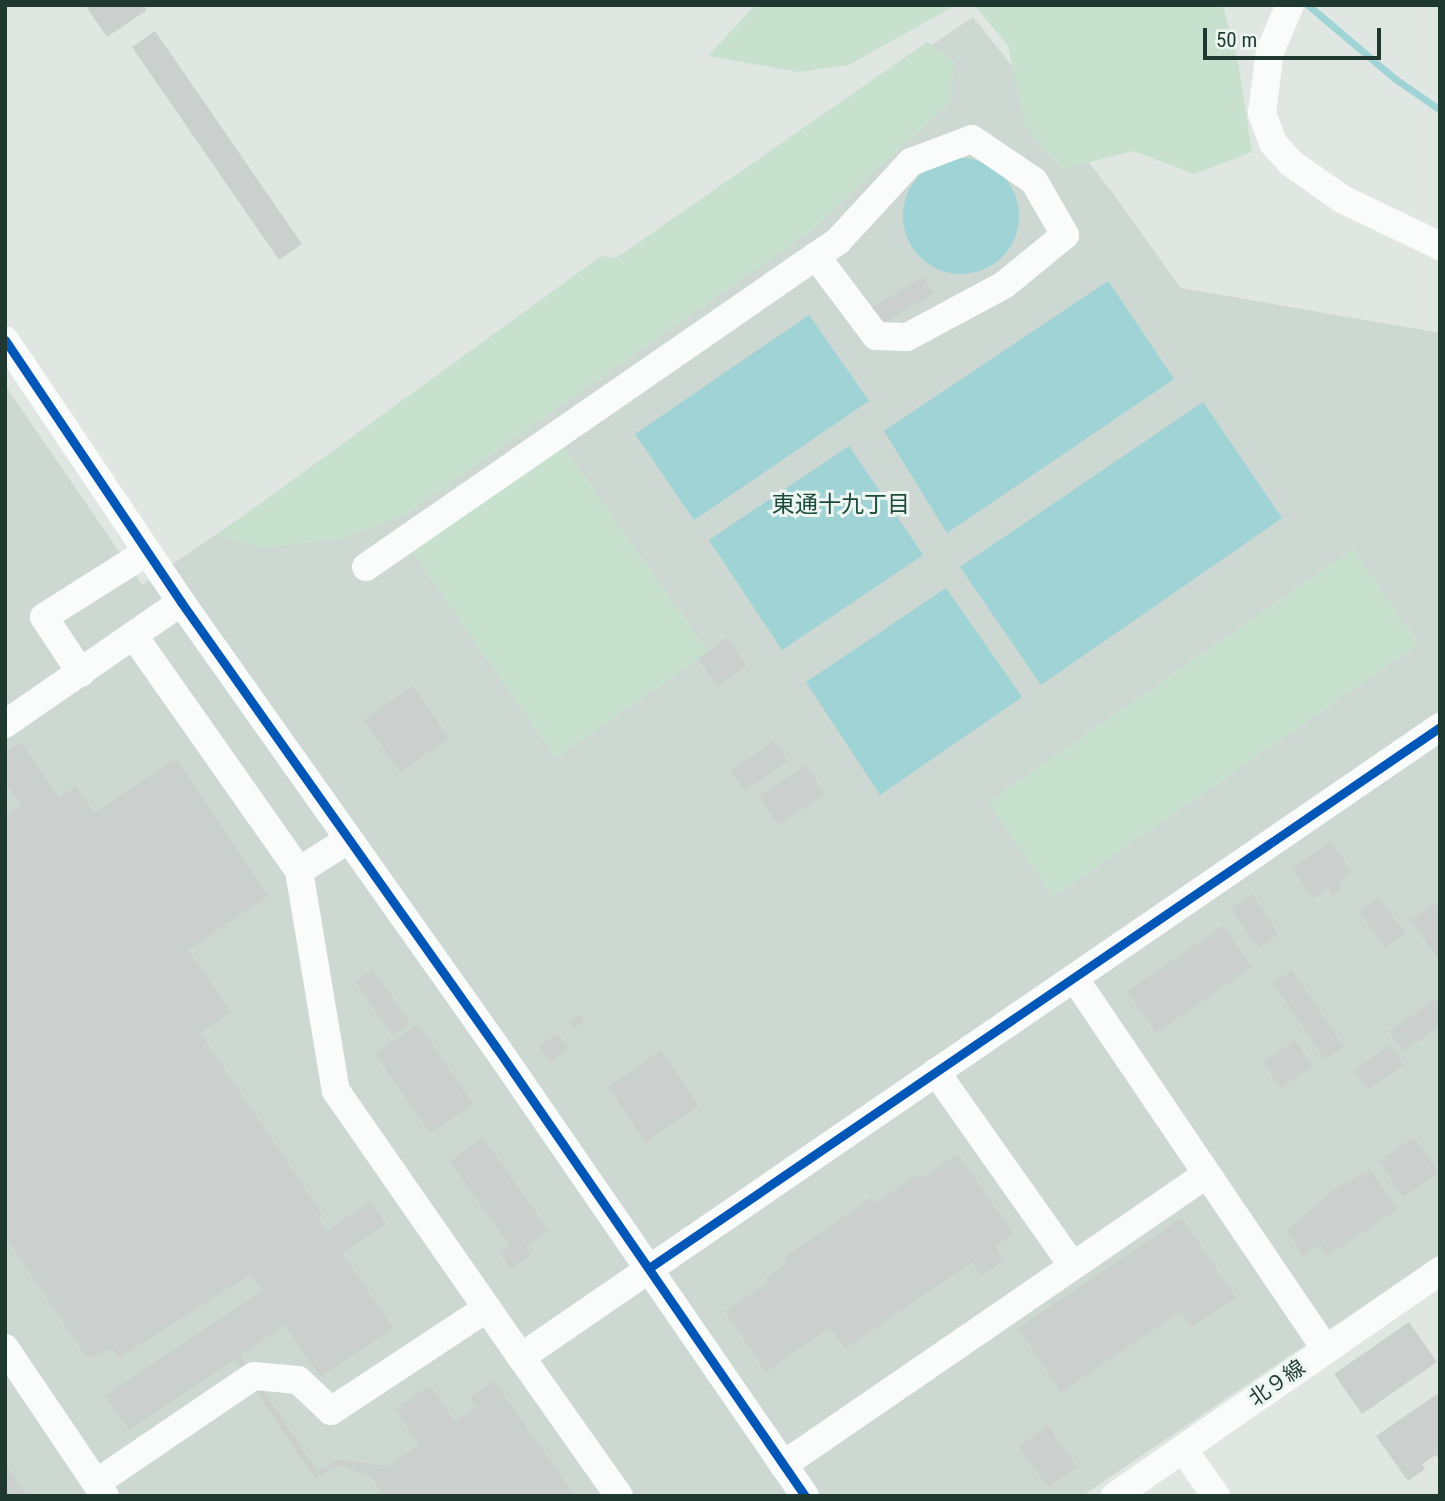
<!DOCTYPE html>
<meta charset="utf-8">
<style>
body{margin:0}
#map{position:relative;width:1445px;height:1501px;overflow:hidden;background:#e0e7e3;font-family:"Roboto Condensed","Noto Sans JP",sans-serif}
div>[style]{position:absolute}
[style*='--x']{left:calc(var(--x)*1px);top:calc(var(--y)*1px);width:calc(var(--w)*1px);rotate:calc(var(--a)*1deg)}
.built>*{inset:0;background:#cdd8d3}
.green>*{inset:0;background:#c8e1ce}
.water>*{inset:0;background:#9fd3d6}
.round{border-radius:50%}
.stream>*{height:7px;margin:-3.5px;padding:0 3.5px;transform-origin:3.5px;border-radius:3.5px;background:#9fd3d6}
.building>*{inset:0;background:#cbd0ce}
.minor>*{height:28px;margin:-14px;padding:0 14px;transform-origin:14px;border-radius:14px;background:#fafbfb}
.cycleway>*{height:9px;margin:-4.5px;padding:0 4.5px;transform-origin:4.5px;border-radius:4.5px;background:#0057b8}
span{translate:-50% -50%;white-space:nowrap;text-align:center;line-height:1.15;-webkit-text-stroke:6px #edf6f1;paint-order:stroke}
.street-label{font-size:21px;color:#1f3930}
.neighbourhood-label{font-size:23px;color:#1b4b3c}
.frame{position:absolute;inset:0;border:7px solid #1f3930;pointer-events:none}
.scale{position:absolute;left:1203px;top:28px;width:178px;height:32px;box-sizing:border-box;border:4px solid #1f3930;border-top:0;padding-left:9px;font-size:21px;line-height:24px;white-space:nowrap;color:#1f3930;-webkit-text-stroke:5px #edf6f1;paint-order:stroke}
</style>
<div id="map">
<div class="built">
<div style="clip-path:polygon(973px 17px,1109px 188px,1181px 288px,1440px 333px,1440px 1254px,1082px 1496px,5px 1496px,5px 385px,142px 585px)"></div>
</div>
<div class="green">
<div style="clip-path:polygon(755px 5px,956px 5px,849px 65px,798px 72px,708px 56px)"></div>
<div style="clip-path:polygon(974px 5px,1223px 5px,1239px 67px,1252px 152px,1194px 174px,1133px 151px,1063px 169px,1025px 128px,1008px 46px)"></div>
<div style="clip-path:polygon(927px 42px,954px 61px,950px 102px,808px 233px,406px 514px,345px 538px,262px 548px,217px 535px,601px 256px,616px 258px)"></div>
<div style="clip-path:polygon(561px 443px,708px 652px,556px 758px,410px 549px)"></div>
<div style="clip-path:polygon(1353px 549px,1419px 644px,1053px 897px,988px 802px)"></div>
</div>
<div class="water">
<div class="round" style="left:903px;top:158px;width:116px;height:116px"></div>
<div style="clip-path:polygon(1108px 281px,1174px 379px,947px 533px,884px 431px)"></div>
<div style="clip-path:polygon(809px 315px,869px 401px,694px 520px,635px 434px)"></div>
<div style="clip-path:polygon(1203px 402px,1282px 518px,1041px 685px,960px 567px)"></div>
<div style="clip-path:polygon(849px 446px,923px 555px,782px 650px,709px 540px)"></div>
<div style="clip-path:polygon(946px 588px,1022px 697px,880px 795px,806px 682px)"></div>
</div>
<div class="stream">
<div style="--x:1308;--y:5;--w:113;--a:40.3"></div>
<div style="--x:1394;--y:78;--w:56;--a:34.8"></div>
</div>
<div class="building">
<div style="clip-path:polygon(85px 5px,143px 5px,147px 10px,107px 37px)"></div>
<div style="clip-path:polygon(155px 31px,302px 244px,279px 260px,132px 47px)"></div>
<div style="clip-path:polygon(923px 277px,933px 294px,876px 328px,866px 311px)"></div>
<div style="clip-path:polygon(727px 638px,747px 666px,718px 686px,698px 659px)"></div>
<div style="clip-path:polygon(413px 686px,449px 738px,400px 772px,364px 720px)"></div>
<div style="clip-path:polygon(774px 741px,788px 761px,745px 791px,731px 771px)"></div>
<div style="clip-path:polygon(21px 742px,59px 798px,76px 786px,94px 813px,176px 758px,268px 896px,188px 950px,231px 1012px,200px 1033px,322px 1214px,318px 1218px,327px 1231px,370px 1201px,386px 1224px,342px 1253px,393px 1328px,320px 1377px,285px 1325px,240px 1355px,317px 1471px,337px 1460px,388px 1466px,419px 1445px,395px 1409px,430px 1385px,455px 1422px,477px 1407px,470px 1397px,494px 1381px,575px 1496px,384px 1496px,372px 1477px,339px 1465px,315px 1479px,235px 1359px,129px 1430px,105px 1396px,262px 1291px,251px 1274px,119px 1358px,111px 1348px,88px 1359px,5px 1236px,5px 816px,21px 805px,5px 782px,5px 752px)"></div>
<div style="clip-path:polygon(806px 765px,825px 794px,778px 825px,759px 796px)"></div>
<div style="clip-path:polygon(1331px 842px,1352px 872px,1338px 881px,1342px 888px,1332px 895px,1327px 888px,1313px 898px,1292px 868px)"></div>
<div style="clip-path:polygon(1252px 894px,1279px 934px,1258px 948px,1231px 908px)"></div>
<div style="clip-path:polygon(1379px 897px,1405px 934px,1385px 948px,1359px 911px)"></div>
<div style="clip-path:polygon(1440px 901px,1440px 962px,1411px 920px)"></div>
<div style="clip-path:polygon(1223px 926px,1252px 967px,1156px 1033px,1127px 991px)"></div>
<div style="clip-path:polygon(373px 969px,410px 1023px,392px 1035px,355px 981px)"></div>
<div style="clip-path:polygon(1292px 970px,1344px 1047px,1325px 1059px,1273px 983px)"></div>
<div style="clip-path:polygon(1440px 997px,1440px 1026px,1403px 1051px,1389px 1031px)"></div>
<div style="clip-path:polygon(580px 1015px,584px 1022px,574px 1028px,569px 1022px)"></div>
<div style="clip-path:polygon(418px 1024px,473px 1104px,430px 1133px,375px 1054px)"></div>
<div style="clip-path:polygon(557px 1033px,569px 1049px,550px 1062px,539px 1046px)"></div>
<div style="clip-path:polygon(1295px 1040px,1313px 1066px,1280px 1088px,1263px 1062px)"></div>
<div style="clip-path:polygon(1390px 1045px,1404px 1065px,1367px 1090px,1354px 1070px)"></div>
<div style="clip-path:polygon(661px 1050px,699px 1106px,645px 1142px,608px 1087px)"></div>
<div style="clip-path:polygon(1414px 1137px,1439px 1173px,1403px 1197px,1379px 1161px)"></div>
<div style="clip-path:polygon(483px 1138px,549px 1231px,526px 1247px,531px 1255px,511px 1269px,499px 1252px,509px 1245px,450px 1161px)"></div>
<div style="clip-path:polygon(958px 1154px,1013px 1234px,995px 1246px,1004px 1260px,981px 1276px,972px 1262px,845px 1349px,830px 1327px,766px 1372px,725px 1311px,768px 1283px,765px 1278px,787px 1263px,783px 1258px,871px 1198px,874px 1204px,917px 1175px,920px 1179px)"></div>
<div style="clip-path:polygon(1370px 1170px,1398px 1209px,1327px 1256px,1320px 1245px,1303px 1256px,1287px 1230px,1336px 1188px)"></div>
<div style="clip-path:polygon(1182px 1218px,1236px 1298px,1191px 1327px,1181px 1311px,1061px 1392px,1018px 1328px)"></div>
<div style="clip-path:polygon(1409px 1322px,1437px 1362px,1362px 1414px,1334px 1374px)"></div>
<div style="clip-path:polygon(1437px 1394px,1440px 1398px,1440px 1461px,1436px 1455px,1422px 1464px,1425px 1469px,1408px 1481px,1376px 1436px)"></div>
<div style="clip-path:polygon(1048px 1426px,1077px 1467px,1048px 1487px,1019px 1446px)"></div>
<div style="clip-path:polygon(5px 1464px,27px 1496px,5px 1496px)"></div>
</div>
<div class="minor">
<div style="--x:1290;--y:5;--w:50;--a:113.5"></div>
<div style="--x:1270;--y:51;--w:63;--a:97.4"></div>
<div style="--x:1262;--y:113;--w:32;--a:70"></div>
<div style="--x:1273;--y:143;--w:27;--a:48"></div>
<div style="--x:1291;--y:163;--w:62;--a:35.2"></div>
<div style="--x:1342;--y:199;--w:109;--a:25.6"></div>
<div style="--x:5;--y:340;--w:316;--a:56.1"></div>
<div style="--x:181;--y:602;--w:545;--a:54.71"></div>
<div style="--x:496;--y:1047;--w:545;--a:55.46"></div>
<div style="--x:366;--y:567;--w:547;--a:-34.65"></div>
<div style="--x:816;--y:256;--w:27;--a:-34"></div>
<div style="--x:838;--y:241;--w:108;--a:-47.3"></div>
<div style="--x:911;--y:162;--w:65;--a:-20.7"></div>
<div style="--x:972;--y:139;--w:75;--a:34.1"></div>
<div style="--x:1034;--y:181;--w:62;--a:60.1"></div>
<div style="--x:1065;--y:235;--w:79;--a:140.7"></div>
<div style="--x:1004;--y:285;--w:110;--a:151.8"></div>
<div style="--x:907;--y:337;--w:31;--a:-178"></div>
<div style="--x:876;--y:336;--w:100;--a:-126.9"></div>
<div style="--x:134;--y:636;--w:287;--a:54.9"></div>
<div style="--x:299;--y:871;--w:59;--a:-32.6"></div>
<div style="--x:81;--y:673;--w:67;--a:-123.5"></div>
<div style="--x:44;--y:617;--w:122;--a:-32.3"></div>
<div style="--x:5;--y:724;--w:214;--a:-34.7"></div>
<div style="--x:299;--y:871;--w:223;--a:80.5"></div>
<div style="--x:336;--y:1091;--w:324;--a:55.2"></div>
<div style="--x:521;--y:1357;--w:1114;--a:-34.43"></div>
<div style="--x:1075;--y:979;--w:448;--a:55.9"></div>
<div style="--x:936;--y:1072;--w:237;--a:54.8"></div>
<div style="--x:5;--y:1348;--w:179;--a:56"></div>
<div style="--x:521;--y:1357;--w:170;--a:54.8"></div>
<div style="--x:254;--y:1376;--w:44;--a:5.2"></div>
<div style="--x:298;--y:1380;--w:45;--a:43.2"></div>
<div style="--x:331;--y:1411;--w:187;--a:-33.4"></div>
<div style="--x:1183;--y:1449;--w:57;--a:54.9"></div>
<div style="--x:783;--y:1465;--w:514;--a:-34.46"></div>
<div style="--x:96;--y:1483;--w:185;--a:-34.2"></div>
<div style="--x:1115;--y:1496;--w:395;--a:-34.7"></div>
</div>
<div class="cycleway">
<div style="--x:5;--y:340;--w:316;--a:56.1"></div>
<div style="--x:181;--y:602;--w:545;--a:54.71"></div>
<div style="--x:496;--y:1047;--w:545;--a:55.46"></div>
<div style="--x:649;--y:1268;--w:958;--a:-34.37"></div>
</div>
<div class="street-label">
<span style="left:1277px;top:1383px;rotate:-35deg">北９線</span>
</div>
<div class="neighbourhood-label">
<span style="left:841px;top:505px">東通十九丁目</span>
</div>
<div class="frame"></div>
<div class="scale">50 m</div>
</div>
